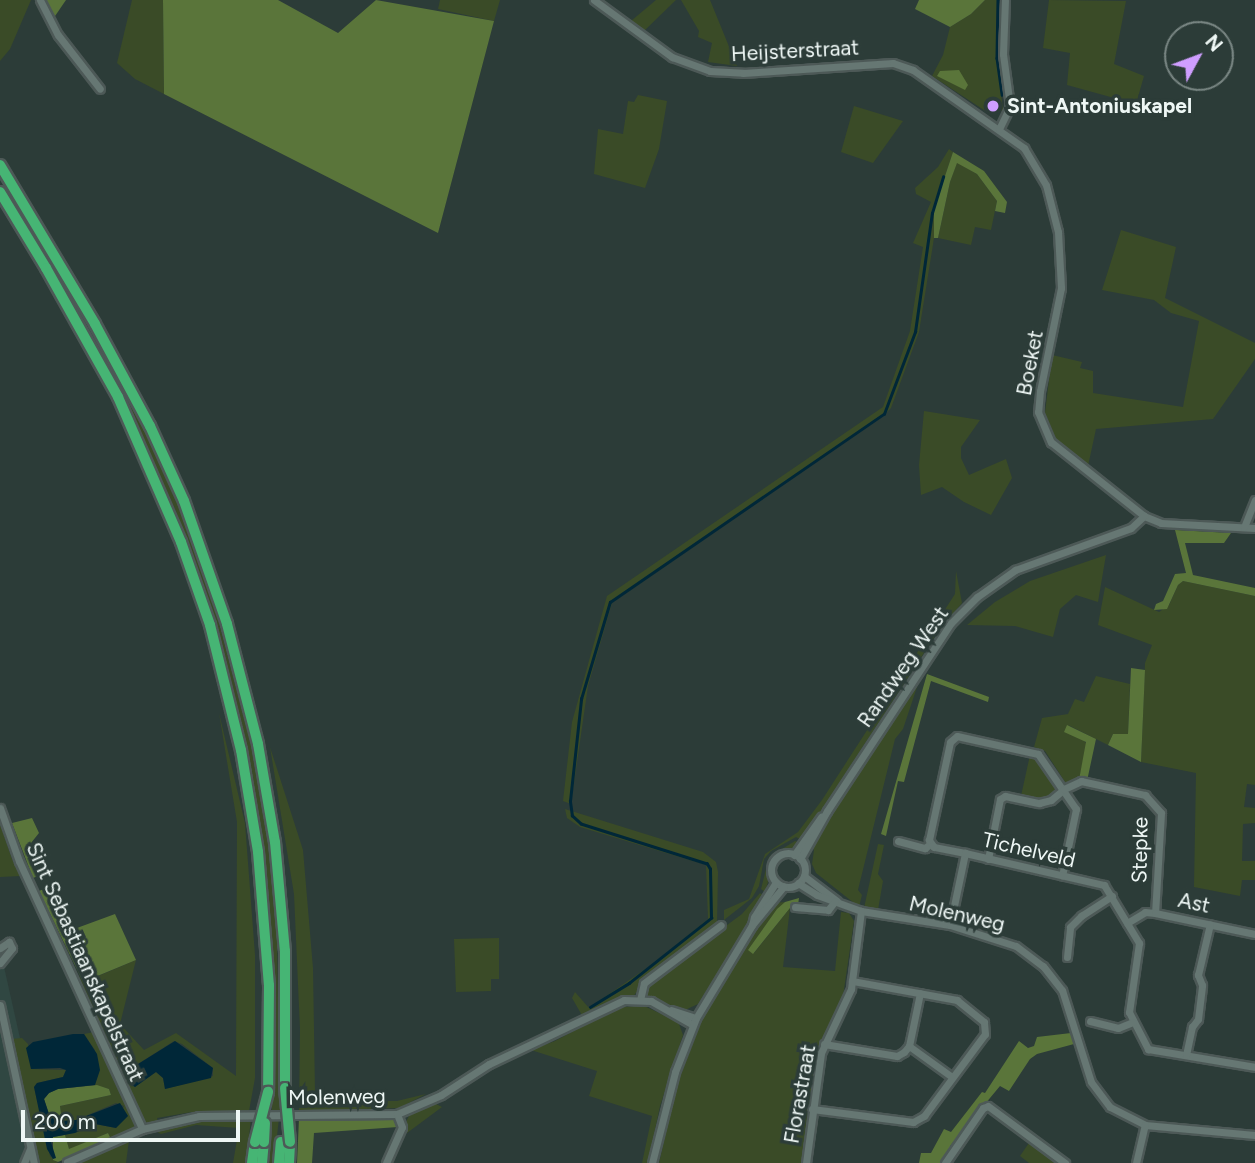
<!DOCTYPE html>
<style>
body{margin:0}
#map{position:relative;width:1255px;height:1163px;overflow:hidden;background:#2c3c38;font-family:Figtree,sans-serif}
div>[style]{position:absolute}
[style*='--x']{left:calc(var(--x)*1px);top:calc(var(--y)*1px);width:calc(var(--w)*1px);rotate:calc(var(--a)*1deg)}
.built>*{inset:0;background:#304742}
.green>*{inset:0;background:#3a4b27}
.forest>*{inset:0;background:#5a753a}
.water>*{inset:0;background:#002738}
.stream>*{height:2.5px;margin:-1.25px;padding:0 1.25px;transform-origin:1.25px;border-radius:1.25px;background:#002738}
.roads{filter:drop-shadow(2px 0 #4d5957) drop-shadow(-2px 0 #4d5957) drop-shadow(0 2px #4d5957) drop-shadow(0 -2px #4d5957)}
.minor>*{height:7px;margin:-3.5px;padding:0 3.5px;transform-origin:3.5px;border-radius:3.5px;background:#667773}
.minor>.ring{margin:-3.5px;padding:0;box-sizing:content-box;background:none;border:7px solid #667773;border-radius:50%}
.highway>*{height:10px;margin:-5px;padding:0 5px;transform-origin:5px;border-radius:5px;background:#46b574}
.bridges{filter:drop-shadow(2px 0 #4d5957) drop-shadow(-2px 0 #4d5957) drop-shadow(0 2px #4d5957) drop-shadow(0 -2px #4d5957)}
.highway-bridge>*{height:10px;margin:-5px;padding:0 5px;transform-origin:5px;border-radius:5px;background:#46b574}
.dots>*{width:19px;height:19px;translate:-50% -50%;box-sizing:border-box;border:4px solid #2c3c38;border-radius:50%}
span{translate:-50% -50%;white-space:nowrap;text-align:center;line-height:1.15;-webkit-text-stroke:7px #2c3c38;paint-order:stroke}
.street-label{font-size:21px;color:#eef7f5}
.poi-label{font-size:21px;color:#eef7f5;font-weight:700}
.left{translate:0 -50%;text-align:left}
.north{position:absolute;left:1164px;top:21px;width:70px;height:70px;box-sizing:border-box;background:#2c3c38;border:2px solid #7a8784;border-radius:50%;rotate:49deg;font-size:19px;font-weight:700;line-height:28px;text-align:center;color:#eef7f5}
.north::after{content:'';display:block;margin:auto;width:24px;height:32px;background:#cf9eff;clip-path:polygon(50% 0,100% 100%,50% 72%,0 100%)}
.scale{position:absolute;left:21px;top:1110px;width:219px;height:32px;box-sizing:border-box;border:4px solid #eef7f5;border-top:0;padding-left:9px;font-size:21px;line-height:24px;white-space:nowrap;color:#eef7f5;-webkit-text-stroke:5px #2c3c38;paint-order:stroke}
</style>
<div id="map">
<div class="built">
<div style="clip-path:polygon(0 949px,48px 1163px,0 1163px)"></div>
</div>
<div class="green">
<div style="clip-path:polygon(0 0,31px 0,10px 49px,0 61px)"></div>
<div style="clip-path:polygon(132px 0,163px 0,164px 94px,135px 79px,117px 63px)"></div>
<div style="clip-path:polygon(440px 0,500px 0,494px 21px,438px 9px)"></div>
<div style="clip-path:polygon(656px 0,676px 0,644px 31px,631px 21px)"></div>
<div style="clip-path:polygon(681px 0,710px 0,737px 66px,708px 62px,712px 43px,698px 37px,699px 31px)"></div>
<div style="clip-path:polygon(985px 0,998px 0,996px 53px,1003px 110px,998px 112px,987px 112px,932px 76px,943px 55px,950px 27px,971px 14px)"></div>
<div style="clip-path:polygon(1049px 0,1126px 1px,1114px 64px,1144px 76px,1136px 104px,1067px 85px,1070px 53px,1043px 48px)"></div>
<div style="clip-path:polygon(638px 95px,667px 101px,659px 149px,645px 188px,594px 174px,598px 129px,623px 134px,628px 101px,634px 102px)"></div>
<div style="clip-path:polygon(854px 106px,903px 121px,873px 163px,841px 152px)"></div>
<div style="clip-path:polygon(949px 149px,953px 152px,934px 209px,934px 238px,919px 332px,891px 408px,884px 415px,612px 603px,588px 686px,571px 804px,563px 801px,572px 722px,607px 596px,883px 407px,910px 331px,923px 247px,913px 243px,931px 202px,916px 194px,915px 188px,938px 167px)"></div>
<div style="clip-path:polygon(957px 162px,977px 174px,997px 201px,991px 230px,975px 227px,971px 245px,938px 238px,950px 182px)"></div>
<div style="clip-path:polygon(1121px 230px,1176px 247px,1165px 298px,1255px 343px,1255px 359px,1213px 419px,1096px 429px,1088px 466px,1056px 439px,1045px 413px,1052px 355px,1082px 362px,1080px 368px,1093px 371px,1093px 393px,1183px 407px,1199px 321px,1171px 313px,1154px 300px,1102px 290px)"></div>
<div style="clip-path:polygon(101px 347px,137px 414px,184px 513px,210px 589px,251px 745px,269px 847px,277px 942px,280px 1111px,272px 1111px,268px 918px,217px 635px,176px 511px,100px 352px)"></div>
<div style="clip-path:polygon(924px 411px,980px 420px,961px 447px,961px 458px,969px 475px,1006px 459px,1012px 478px,991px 515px,964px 502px,942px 487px,921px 495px,919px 465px)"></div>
<div style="clip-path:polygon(1106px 555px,1098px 602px,1076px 595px,1060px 609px,1053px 637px,1015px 626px,967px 625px,995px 602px,1030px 581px)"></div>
<div style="clip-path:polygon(956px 571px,962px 603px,937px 633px,817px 817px,800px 839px,796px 837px,771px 851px,764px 859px,759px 886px,752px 898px,724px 920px,724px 910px,749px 899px,765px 854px,798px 832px,822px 800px,955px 594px)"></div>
<div style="clip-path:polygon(1183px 581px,1255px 596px,1255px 785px,1247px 784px,1244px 807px,1255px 808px,1255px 823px,1243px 824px,1242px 861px,1255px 861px,1255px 880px,1242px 880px,1240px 896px,1194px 887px,1196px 773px,1141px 762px,1145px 663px,1152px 645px,1098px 625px,1105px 587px,1159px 612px,1169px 605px,1178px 585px)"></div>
<div style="clip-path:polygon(922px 672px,903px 729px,895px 739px,858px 890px,862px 895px,859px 907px,816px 873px,812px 864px,814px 850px,811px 846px)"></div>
<div style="clip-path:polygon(1096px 676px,1130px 684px,1128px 734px,1113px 734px,1108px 745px,1068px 725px,1087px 744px,1079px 780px,1067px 785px,1045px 751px,1034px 747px,1042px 718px,1068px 714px,1075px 699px,1084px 702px)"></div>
<div style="clip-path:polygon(evenodd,219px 713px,245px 823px,255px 955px,255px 1078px,249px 1111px,192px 1112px,157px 1118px,158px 1121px,148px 1123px,142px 1120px,78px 982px,79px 976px,84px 982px,136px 960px,120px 1024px,144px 1050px,176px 1033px,236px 1076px,237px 822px,219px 713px,174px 1041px,182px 1044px,213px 1068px,213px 1076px,165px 1089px,163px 1078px,156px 1072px,135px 1087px,132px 1085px,127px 1073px,130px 1069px,174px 1041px)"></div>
<div style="clip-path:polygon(270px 747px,303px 850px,313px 968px,315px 1093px,321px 1098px,375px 1101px,397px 1101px,426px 1094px,399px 1108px,299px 1111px,300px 1029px,294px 894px)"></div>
<div style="clip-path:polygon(1030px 755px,1036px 756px,1060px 790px,1045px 801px,1021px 796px)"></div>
<div style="clip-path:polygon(565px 809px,703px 852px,716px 862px,718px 872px,717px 925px,646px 980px,632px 998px,583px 1017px,572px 998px,575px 992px,589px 1008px,651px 965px,708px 919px,706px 865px,580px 827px,567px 818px)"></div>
<div style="clip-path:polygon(0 824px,12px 859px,21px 876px,0 877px)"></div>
<div style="clip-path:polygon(795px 841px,798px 842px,794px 847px,772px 857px,767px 866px,768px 882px,765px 892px,761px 889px,769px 857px)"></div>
<div style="clip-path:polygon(878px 844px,884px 845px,878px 874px,883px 881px,878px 910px,864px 908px)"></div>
<div style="clip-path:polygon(760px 893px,763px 895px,750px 921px,698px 1004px,685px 1010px,647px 998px,645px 987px,650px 982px,742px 914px)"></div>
<div style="clip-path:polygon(785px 902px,749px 950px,754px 953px,790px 908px,783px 967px,835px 971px,841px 912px,849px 913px,854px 921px,841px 1010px,816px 1052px,802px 1163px,659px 1163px,677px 1085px,710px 999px,774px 903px)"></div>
<div style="clip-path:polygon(499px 938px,499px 979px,491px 979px,491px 991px,456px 992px,454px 939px)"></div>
<div style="clip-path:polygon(642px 1005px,672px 1019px,679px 1024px,683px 1035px,660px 1106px,648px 1163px,642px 1163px,652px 1116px,589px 1096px,597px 1071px,531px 1050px,555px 1041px,617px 1008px)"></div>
<div style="clip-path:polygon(94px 1032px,135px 1121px,134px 1127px,111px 1139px,108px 1133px,69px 1150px,65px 1135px,95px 1124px,116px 1128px,124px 1106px,116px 1103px,76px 1120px,62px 1121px,60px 1106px,111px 1095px,109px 1089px,95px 1085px,95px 1050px,84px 1034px)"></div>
<div style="clip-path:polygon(22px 1038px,28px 1044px,31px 1069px,66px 1070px,63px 1077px,37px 1083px,34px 1087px,50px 1156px,58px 1163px,37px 1163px,11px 1039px)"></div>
<div style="clip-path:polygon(436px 1104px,442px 1107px,407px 1133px,406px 1122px,411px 1112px)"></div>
<div style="clip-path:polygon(279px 1118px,274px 1163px,268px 1163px,271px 1119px)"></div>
<div style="clip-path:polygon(251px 1119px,246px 1163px,233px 1163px,239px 1128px,196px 1125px,161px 1134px,154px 1130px,193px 1120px)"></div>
<div style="clip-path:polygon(129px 1140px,126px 1163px,76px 1163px,114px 1146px)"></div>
<div style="clip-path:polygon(1031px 1140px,1061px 1163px,1029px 1163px,1020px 1156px)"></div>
</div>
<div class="forest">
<div style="clip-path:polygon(43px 0,66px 0,53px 19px)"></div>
<div style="clip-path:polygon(163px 0,278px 0,338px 33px,376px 0,494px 21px,438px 233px,164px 94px)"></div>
<div style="clip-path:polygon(919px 0,985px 0,971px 14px,950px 27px,915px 9px)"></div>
<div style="clip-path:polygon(959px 70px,968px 85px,965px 90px,937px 76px,940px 71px)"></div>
<div style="clip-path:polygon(953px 152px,984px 171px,1007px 202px,1005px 213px,995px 211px,997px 201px,977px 174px,957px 163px,950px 182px,938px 238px,934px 238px,934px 209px)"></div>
<div style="clip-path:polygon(1175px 530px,1231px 533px,1224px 543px,1185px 543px,1193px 575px,1255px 588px,1255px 596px,1183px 581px,1178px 585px,1167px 609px,1154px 610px,1156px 604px,1163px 601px,1175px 574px,1186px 573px)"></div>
<div style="clip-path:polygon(1131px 668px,1145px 670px,1141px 762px,1108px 745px,1113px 734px,1128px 734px)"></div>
<div style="clip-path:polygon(927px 674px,989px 697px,988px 702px,931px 681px,904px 782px,898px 781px,886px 836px,881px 834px)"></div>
<div style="clip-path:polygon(1067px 725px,1096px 739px,1087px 781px,1079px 780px,1086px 742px,1064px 732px)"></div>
<div style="clip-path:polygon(32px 818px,39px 833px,31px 843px,36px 860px,45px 868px,43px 874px,33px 878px,12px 823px)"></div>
<div style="clip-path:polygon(54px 885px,66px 932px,115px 914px,136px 960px,83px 982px,39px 891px)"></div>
<div style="clip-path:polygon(799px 898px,798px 905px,790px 908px,753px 954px,748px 950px,777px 909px,785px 902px)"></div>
<div style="clip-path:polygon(1071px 1033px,1074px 1044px,1037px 1054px,1030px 1059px,1009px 1091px,1000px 1086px,950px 1146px,950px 1152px,941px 1163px,919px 1163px,921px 1153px,931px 1153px,944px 1129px,951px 1132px,982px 1092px,985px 1093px,1019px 1041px,1028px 1048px,1034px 1046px,1037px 1037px)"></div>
<div style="clip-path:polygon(97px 1085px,109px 1089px,111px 1095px,60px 1106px,62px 1121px,50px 1117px,44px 1099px,49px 1093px,58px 1089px)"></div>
<div style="clip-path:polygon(392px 1117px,398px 1127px,314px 1133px,312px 1163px,297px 1163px,299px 1118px)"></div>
<div style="clip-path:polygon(108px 1133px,111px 1139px,58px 1162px,53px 1160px,53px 1137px,65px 1135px,69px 1149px)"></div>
</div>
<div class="water">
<div style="clip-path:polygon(73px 1034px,84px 1034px,97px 1054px,100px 1070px,95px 1085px,58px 1089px,49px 1093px,44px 1099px,50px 1117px,62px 1121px,76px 1120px,120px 1103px,128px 1116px,116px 1128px,95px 1124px,75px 1133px,53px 1137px,51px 1142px,56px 1158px,53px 1159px,47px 1149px,34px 1087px,37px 1083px,63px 1077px,66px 1070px,60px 1068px,31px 1069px,26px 1048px,33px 1042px)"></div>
<div style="clip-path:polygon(175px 1041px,213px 1068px,211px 1078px,165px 1089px,163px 1078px,156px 1072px,135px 1087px,132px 1085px,127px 1073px,130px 1069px)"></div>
</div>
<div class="stream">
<div style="--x:998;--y:0;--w:58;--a:91"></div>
<div style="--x:997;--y:58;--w:37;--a:82"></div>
<div style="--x:590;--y:1007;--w:46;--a:-31.6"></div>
<div style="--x:629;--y:983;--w:105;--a:-38.4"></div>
<div style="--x:711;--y:918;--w:49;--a:-91.2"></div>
<div style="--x:710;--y:869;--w:6;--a:-121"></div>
<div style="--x:707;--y:864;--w:132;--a:-162.4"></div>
<div style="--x:581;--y:824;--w:12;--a:-138"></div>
<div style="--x:572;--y:816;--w:15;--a:-98"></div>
<div style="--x:570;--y:801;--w:103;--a:-83.8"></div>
<div style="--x:581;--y:699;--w:101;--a:-73.4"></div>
<div style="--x:610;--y:602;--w:332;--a:-34.5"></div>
<div style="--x:884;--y:414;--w:88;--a:-69.3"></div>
<div style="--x:915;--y:332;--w:120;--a:-81.9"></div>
<div style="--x:932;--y:213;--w:38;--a:-73"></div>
</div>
<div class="roads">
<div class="minor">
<div style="--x:40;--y:0;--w:39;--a:63"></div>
<div style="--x:58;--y:35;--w:68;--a:52.1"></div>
<div style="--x:594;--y:0;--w:97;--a:36.2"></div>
<div style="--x:672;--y:57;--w:40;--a:20.2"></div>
<div style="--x:710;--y:71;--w:33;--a:3"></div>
<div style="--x:743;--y:73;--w:150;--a:-3.8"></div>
<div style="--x:893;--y:63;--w:21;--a:19"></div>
<div style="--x:913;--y:70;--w:136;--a:35.1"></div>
<div style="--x:1024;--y:148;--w:43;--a:59.3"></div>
<div style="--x:1046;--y:185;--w:49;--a:75.7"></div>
<div style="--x:1058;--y:232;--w:56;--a:86.9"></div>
<div style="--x:1061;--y:288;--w:105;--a:101.5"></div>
<div style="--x:1040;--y:391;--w:21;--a:95"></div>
<div style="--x:1038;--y:412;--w:33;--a:67"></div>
<div style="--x:1051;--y:442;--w:119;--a:38.5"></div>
<div style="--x:1144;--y:516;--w:18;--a:22"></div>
<div style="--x:1161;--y:523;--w:94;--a:3"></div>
<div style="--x:999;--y:129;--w:25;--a:-64"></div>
<div style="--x:1010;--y:106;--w:52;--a:-97.7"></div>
<div style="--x:1003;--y:54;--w:54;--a:-87.9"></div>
<div style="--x:1244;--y:527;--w:29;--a:-68"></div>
<div style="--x:0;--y:808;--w:56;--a:70.3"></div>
<div style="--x:19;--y:861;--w:295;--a:65.3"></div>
<div style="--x:898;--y:841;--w:28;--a:15"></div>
<div style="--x:925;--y:848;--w:6;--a:-39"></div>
<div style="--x:965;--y:853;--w:32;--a:-169"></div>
<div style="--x:934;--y:847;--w:9;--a:-126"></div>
<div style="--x:929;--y:840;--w:100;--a:-77.9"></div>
<div style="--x:950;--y:742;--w:9;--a:-41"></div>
<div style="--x:957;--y:736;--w:83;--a:12.5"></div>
<div style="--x:1038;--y:754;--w:67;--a:55.4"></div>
<div style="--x:1076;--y:809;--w:68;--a:101.8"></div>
<div class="ring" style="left:771px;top:853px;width:27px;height:27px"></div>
<div style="--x:794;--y:855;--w:47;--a:-54.6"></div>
<div style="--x:800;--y:859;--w:55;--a:-60.6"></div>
<div style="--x:827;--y:811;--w:225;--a:-56.6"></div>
<div style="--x:951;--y:623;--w:37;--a:-45"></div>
<div style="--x:977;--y:597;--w:47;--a:-35.4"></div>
<div style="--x:1015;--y:570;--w:123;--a:-19.9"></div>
<div style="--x:1131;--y:528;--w:18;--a:-43"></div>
<div style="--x:988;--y:859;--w:61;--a:-78.7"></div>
<div style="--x:1000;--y:799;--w:6;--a:-31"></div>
<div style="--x:1005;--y:796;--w:35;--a:12"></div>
<div style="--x:1039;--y:803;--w:12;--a:-14"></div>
<div style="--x:1051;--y:800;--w:17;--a:-40"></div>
<div style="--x:1064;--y:789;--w:19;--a:-25"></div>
<div style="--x:1081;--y:781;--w:66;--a:12.3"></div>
<div style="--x:1145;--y:795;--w:24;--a:48"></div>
<div style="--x:1161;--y:813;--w:100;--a:93.4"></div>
<div style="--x:804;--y:876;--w:41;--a:37.1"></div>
<div style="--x:798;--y:883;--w:22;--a:32"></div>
<div style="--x:817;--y:895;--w:47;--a:20"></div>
<div style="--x:861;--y:911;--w:90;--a:8.9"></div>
<div style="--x:950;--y:925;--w:69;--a:17.7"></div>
<div style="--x:1016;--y:946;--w:34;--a:37"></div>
<div style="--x:1043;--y:966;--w:31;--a:52"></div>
<div style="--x:1062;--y:990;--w:96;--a:72.5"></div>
<div style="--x:1091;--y:1082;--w:31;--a:53"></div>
<div style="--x:1110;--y:1107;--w:39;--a:27"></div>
<div style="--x:1145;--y:1125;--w:110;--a:5.2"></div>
<div style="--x:795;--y:907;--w:33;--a:5"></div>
<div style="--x:828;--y:910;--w:11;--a:-52"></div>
<div style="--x:1127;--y:923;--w:21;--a:-31"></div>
<div style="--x:1145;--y:912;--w:10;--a:6"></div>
<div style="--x:1155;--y:913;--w:102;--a:11.9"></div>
<div style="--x:752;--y:925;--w:8;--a:-76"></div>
<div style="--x:754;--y:917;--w:41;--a:-57.8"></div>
<div style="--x:950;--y:925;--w:74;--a:-78.2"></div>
<div style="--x:965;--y:853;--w:143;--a:13"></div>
<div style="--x:1104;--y:885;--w:68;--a:58.9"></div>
<div style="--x:1139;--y:943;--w:70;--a:98.2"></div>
<div style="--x:1129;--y:1012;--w:42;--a:62.8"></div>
<div style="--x:1148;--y:1049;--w:109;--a:9.5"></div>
<div style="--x:0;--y:948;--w:11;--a:-34"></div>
<div style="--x:1067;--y:957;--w:30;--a:-84"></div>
<div style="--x:1070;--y:927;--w:16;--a:-45"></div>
<div style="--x:1081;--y:916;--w:37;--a:-33"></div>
<div style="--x:0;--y:963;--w:19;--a:-51"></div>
<div style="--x:12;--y:948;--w:7;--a:-117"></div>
<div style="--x:640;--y:1000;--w:17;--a:-77"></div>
<div style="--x:644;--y:983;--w:96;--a:-37"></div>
<div style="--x:0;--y:1005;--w:162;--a:77.9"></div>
<div style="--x:671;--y:1010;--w:26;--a:18"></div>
<div style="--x:1090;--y:1021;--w:29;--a:14"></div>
<div style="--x:1118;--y:1028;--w:16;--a:-22"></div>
<div style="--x:824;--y:1044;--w:74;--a:9.3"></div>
<div style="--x:897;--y:1056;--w:8;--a:-30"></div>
<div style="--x:904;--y:1052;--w:8;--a:-50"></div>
<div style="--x:909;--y:1046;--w:54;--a:-78.3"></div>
<div style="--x:909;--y:1046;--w:53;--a:35.8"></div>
<div style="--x:1186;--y:1055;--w:29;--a:-78"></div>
<div style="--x:1192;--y:1027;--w:10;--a:-53"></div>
<div style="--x:1198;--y:1019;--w:34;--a:-83"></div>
<div style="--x:1202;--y:985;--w:11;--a:-112"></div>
<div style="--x:1198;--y:975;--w:52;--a:-76.8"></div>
<div style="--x:812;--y:1109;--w:102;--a:7.3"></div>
<div style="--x:913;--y:1122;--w:13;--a:-29"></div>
<div style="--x:924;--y:1116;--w:102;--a:-53.4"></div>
<div style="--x:985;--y:1034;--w:12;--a:-95"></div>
<div style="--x:984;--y:1022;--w:35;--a:-141"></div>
<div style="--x:957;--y:1000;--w:107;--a:-169.7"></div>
<div style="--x:67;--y:1162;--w:82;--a:-23.7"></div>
<div style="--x:142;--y:1129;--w:58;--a:-12.8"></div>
<div style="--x:199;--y:1116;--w:198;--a:-0.6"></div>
<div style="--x:397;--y:1114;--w:48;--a:-23.4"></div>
<div style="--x:441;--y:1095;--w:57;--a:-32.9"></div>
<div style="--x:489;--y:1064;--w:149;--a:-25.4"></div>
<div style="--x:624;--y:1000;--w:27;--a:2"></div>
<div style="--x:651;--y:1001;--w:48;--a:29.7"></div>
<div style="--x:24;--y:1163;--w:15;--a:-67"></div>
<div style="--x:386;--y:1163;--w:39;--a:-66"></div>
<div style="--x:402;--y:1127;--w:14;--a:-111"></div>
<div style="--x:652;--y:1163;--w:94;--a:-75.8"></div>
<div style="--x:675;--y:1072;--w:58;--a:-68.7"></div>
<div style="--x:696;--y:1018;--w:109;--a:-58.9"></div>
<div style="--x:752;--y:925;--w:50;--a:-50.6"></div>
<div style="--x:806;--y:1163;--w:111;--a:-82.2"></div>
<div style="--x:821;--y:1053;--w:71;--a:-64.9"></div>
<div style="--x:851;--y:989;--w:79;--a:-82.7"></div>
<div style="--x:945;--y:1163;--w:67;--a:-55.4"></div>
<div style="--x:983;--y:1108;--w:5;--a:-22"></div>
<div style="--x:988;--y:1106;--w:96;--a:36.5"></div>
<div style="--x:1136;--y:1163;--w:39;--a:-77"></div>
</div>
<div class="highway">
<div style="--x:0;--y:165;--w:185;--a:59.1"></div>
<div style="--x:95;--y:324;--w:116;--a:61.7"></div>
<div style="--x:150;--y:426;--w:82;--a:65.6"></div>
<div style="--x:184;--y:501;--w:130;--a:70.7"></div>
<div style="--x:227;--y:624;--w:124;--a:75.5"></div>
<div style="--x:258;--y:744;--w:99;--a:80.2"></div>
<div style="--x:275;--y:842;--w:109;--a:84.8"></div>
<div style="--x:285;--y:951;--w:137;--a:90"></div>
<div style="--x:0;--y:192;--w:89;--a:58.8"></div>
<div style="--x:46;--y:268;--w:148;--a:60.8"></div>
<div style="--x:118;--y:397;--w:158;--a:66.5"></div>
<div style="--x:181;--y:542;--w:88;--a:70.7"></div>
<div style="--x:210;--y:625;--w:129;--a:76.1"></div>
<div style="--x:241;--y:750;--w:103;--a:80.5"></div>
<div style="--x:258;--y:852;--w:133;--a:85.3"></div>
<div style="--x:269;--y:985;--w:107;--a:90.5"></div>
<div style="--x:252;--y:1163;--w:21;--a:-82"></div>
<div style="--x:262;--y:1163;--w:21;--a:-85"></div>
<div style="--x:279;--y:1163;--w:21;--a:-85"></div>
<div style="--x:289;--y:1163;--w:21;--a:-87"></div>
</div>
</div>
<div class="bridges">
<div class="highway-bridge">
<div style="--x:285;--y:1088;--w:54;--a:84.7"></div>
<div style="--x:255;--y:1142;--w:52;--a:-75.4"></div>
<div style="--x:264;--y:1142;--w:19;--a:-87"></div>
</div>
</div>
<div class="dots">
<div style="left:993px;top:106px;background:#cf9eff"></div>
</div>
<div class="street-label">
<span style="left:795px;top:51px;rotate:-3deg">Heijsterstraat</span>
<span style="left:1030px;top:363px;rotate:-79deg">Boeket</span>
<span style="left:903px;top:667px;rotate:-55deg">Randweg West</span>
<span style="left:1029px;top:850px;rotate:13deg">Tichelveld</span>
<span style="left:1140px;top:850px;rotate:-89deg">Stepke</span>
<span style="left:1194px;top:903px;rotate:12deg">Ast</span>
<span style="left:957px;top:914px;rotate:13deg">Molenweg</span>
<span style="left:85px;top:962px;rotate:66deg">Sint Sebastiaanskapelstraat</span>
<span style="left:800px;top:1094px;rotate:-80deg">Florastraat</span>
<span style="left:337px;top:1097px;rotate:-1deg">Molenweg</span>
</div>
<div class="poi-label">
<span class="left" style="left:1007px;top:106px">Sint-Antoniuskapel</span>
</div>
<div class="north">N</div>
<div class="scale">200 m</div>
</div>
